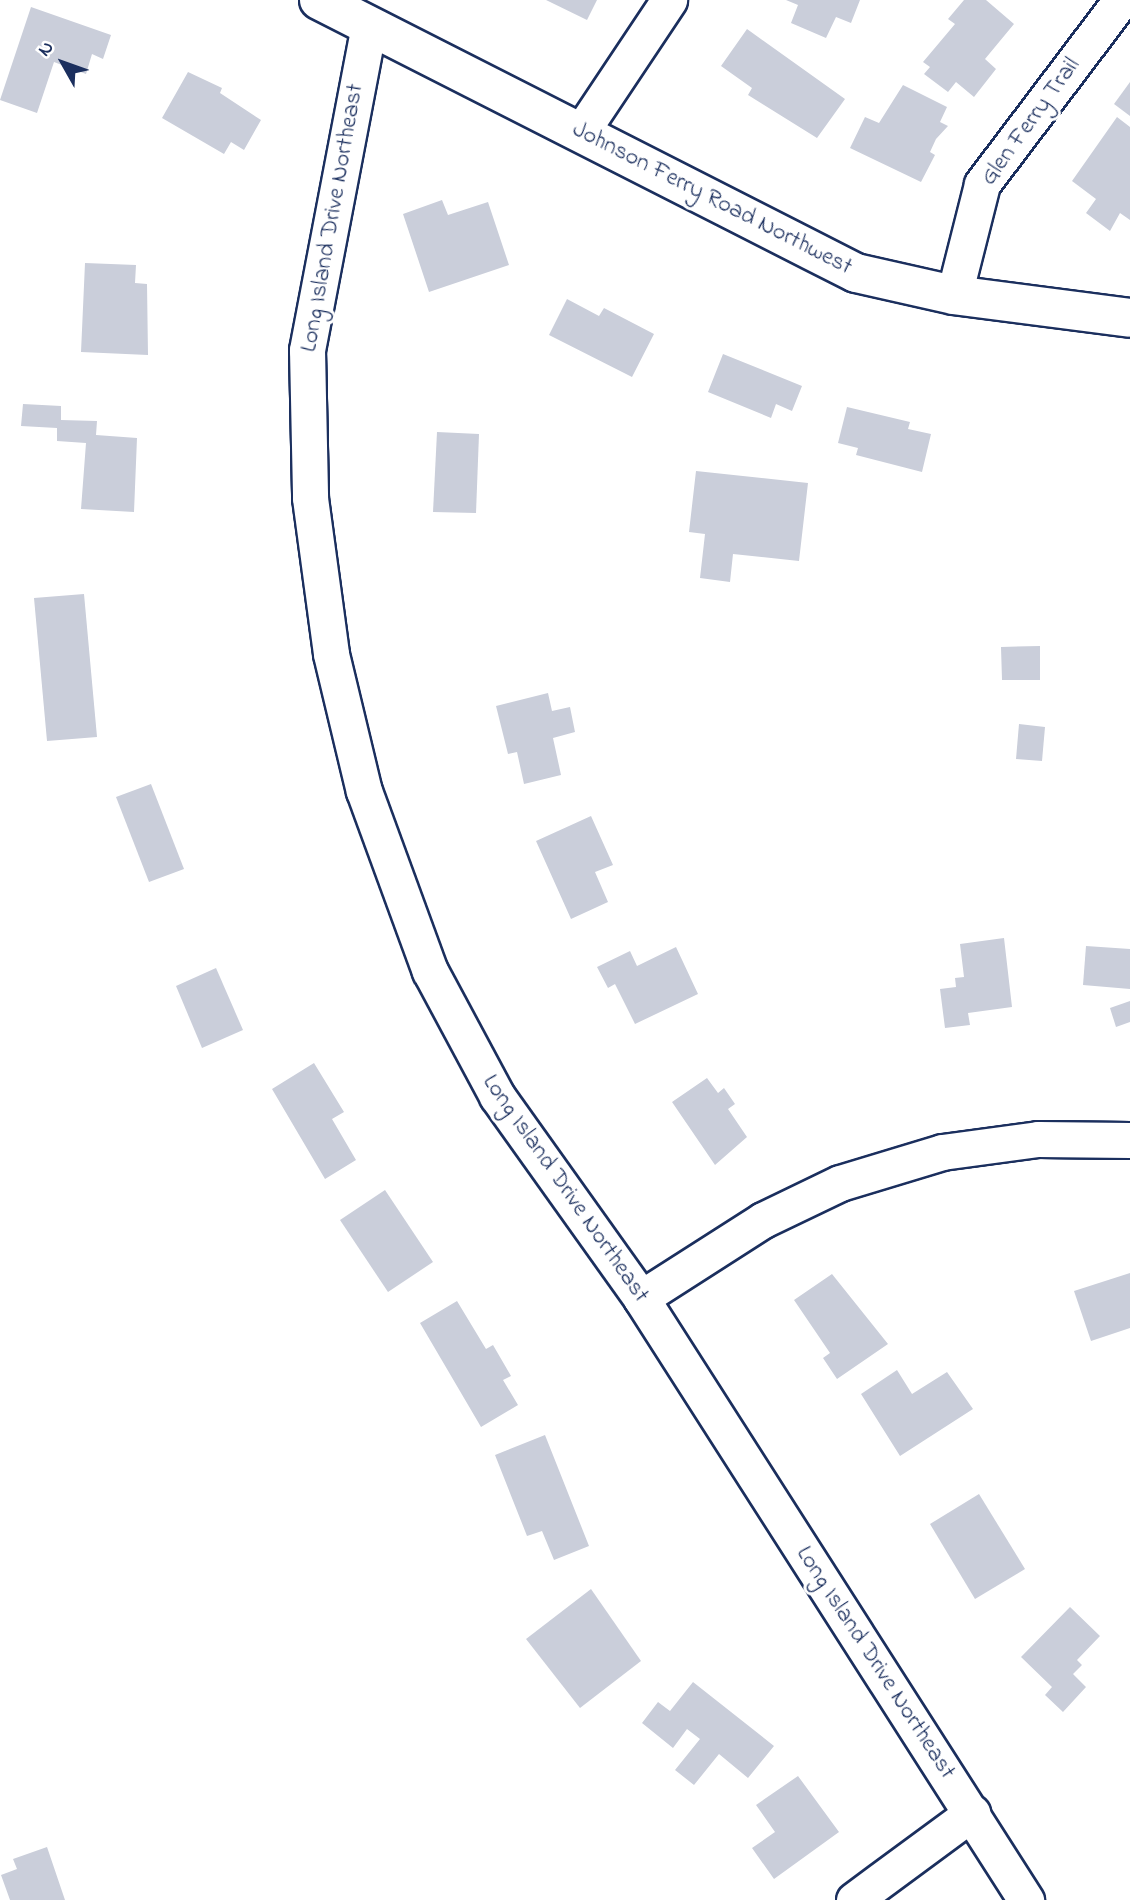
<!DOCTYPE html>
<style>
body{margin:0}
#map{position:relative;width:1130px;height:1900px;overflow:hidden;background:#fff;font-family:"Indie Flower",sans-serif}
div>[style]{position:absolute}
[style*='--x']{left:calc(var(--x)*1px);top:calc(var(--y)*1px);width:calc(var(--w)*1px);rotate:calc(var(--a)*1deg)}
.building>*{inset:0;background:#caceda}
.roads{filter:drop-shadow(2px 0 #1b2f5e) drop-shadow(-2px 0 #1b2f5e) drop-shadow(0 2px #1b2f5e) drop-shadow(0 -2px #1b2f5e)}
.minor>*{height:35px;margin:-17.5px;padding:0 17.5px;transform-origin:17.5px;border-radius:17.5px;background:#fff}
.tertiary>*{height:38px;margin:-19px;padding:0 19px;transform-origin:19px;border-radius:19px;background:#fff}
span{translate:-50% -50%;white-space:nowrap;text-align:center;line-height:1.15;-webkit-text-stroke:6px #fff;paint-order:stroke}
.street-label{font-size:24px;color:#1b2f5e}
.north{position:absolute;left:28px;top:28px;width:70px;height:70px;-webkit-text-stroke:5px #fff;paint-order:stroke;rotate:310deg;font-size:19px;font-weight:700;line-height:28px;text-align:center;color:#1b2f5e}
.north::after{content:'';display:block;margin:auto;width:24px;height:32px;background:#1b2f5e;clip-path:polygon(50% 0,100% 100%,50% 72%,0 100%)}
</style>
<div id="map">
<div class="building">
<div style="clip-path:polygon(546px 0,597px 0,587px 20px)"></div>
<div style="clip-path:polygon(786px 0,860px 0,851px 23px,836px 17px,826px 38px,791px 23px,798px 5px)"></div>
<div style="clip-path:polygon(964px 0,986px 0,1014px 24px,985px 59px,996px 69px,974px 97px,956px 82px,948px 92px,924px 74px,930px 67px,923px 62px,955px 24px,948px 19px)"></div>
<div style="clip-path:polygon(31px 7px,111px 35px,103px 59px,92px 54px,86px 74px,54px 62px,37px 113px,0 100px)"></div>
<div style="clip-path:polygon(747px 29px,845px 99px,817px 138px,748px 95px,752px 88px,721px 66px)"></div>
<div style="clip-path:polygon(188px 72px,222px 88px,220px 93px,261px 120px,244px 150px,231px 142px,224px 154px,162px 118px)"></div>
<div style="clip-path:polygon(1130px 82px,1130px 116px,1114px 104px)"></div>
<div style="clip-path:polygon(903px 85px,947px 107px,940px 122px,948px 126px,936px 139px,930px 152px,935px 155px,921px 182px,850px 148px,865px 117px,879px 123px)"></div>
<div style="clip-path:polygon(1117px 117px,1130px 127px,1130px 220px,1120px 213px,1110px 231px,1086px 213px,1096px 199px,1072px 181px)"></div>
<div style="clip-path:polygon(442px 200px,448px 215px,488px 202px,509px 265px,429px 292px,403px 214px)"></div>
<div style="clip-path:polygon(85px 263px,136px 265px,135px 283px,147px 284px,148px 355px,81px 352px)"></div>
<div style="clip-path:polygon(567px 299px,599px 316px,604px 308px,654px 334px,632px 377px,549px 335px)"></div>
<div style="clip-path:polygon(723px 354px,802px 386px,792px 411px,776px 404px,771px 418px,708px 392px)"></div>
<div style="clip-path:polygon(23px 404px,61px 406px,61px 420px,97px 421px,96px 435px,137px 438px,134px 512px,81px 509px,86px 443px,57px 441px,57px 428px,21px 426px)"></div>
<div style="clip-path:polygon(847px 407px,910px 422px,908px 429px,931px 434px,922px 472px,856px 455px,858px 448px,838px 443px)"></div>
<div style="clip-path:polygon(437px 432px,479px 434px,476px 513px,433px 512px)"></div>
<div style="clip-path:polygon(696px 471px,808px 483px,799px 561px,733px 554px,730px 582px,700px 578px,705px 534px,689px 532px)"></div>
<div style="clip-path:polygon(84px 594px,97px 737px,47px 741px,34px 598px)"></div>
<div style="clip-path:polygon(1040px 646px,1040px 680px,1002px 680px,1001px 647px)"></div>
<div style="clip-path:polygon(548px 693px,552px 711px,570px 707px,575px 732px,553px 738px,561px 775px,524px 784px,517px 752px,508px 754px,496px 706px)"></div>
<div style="clip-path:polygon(1019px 724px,1045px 727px,1042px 761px,1016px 759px)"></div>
<div style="clip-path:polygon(151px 784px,184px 869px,149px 882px,116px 797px)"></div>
<div style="clip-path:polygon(591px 816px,613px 865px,595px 872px,608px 902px,571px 919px,536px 841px)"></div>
<div style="clip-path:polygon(1004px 938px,1012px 1007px,968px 1013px,970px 1025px,945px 1028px,940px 989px,956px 987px,955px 978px,964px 977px,960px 944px)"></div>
<div style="clip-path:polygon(1086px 946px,1130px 949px,1130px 989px,1083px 985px)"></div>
<div style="clip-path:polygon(676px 947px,698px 994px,635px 1024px,615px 984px,608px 988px,597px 967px,630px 951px,637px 966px)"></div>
<div style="clip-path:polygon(216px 968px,243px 1030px,202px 1048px,176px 986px)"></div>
<div style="clip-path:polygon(1130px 1001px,1130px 1022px,1116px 1027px,1110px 1008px)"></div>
<div style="clip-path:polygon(314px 1063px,344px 1112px,332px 1119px,356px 1160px,325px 1179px,272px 1089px)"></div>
<div style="clip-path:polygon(707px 1078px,718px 1093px,724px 1088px,735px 1104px,728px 1109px,747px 1137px,715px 1165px,672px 1102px)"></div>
<div style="clip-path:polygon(385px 1190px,433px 1262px,388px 1292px,340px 1220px)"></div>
<div style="clip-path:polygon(1130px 1273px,1130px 1328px,1091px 1341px,1074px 1291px)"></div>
<div style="clip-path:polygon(832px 1274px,888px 1344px,837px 1379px,823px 1358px,830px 1353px,794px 1300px)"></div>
<div style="clip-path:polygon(457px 1301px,486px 1349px,493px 1345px,511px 1376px,503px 1380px,518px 1405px,481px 1427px,420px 1323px)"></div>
<div style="clip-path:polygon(897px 1370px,912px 1394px,947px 1372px,973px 1409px,900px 1456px,861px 1394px)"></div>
<div style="clip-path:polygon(545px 1435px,589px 1546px,554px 1560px,542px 1531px,527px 1536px,495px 1455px)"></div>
<div style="clip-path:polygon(979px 1494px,1025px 1569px,975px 1599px,930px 1524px)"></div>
<div style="clip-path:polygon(591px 1589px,641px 1661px,580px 1708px,526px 1639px)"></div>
<div style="clip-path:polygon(1070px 1607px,1100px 1636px,1077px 1660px,1082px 1665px,1073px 1674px,1086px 1687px,1063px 1712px,1045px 1695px,1052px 1687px,1021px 1657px)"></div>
<div style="clip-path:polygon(693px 1682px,774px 1746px,748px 1778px,719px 1754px,694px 1785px,675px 1770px,700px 1739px,687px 1729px,673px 1748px,642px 1723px,658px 1702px,670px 1711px)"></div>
<div style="clip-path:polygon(798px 1776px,839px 1832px,774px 1879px,752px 1848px,775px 1832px,756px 1805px)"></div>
<div style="clip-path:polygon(47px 1847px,65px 1900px,10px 1900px,1px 1875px,17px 1869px,13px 1859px)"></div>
</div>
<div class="roads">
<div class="minor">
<div style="--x:369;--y:25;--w:331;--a:100.8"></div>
<div style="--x:307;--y:350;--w:148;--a:88.8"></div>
<div style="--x:310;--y:498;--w:157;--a:82.3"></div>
<div style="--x:331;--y:654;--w:141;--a:76.5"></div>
<div style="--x:364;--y:791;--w:192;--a:69.9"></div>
<div style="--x:430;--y:971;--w:142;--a:61.8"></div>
<div style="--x:497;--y:1096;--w:248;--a:54.5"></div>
<div style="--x:641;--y:1298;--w:715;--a:57.4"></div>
<div style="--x:581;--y:132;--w:159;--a:-56.3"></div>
<div style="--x:954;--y:295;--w:114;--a:-75.8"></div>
<div style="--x:982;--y:184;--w:231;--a:-52.9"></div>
<div style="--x:641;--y:1298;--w:145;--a:-32.6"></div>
<div style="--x:763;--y:1220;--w:85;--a:-25.7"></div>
<div style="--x:840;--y:1183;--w:107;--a:-16.9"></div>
<div style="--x:942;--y:1152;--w:97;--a:-7.7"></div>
<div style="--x:1038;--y:1139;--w:92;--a:0.6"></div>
<div style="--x:854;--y:1900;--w:147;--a:-36.4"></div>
</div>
<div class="tertiary">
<div style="--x:319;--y:0;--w:602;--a:26.95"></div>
<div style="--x:856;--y:273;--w:100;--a:12.7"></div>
<div style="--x:954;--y:295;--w:177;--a:7.4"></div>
</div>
</div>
<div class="street-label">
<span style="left:1031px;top:122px;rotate:-54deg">Glen Ferry Trail</span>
<span style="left:712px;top:199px;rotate:27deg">Johnson Ferry Road Northwest</span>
<span style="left:333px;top:218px;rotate:-80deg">Long Island Drive Northeast</span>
<span style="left:565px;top:1189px;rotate:55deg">Long Island Drive Northeast</span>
<span style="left:875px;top:1663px;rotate:57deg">Long Island Drive Northeast</span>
</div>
<div class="north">N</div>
</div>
